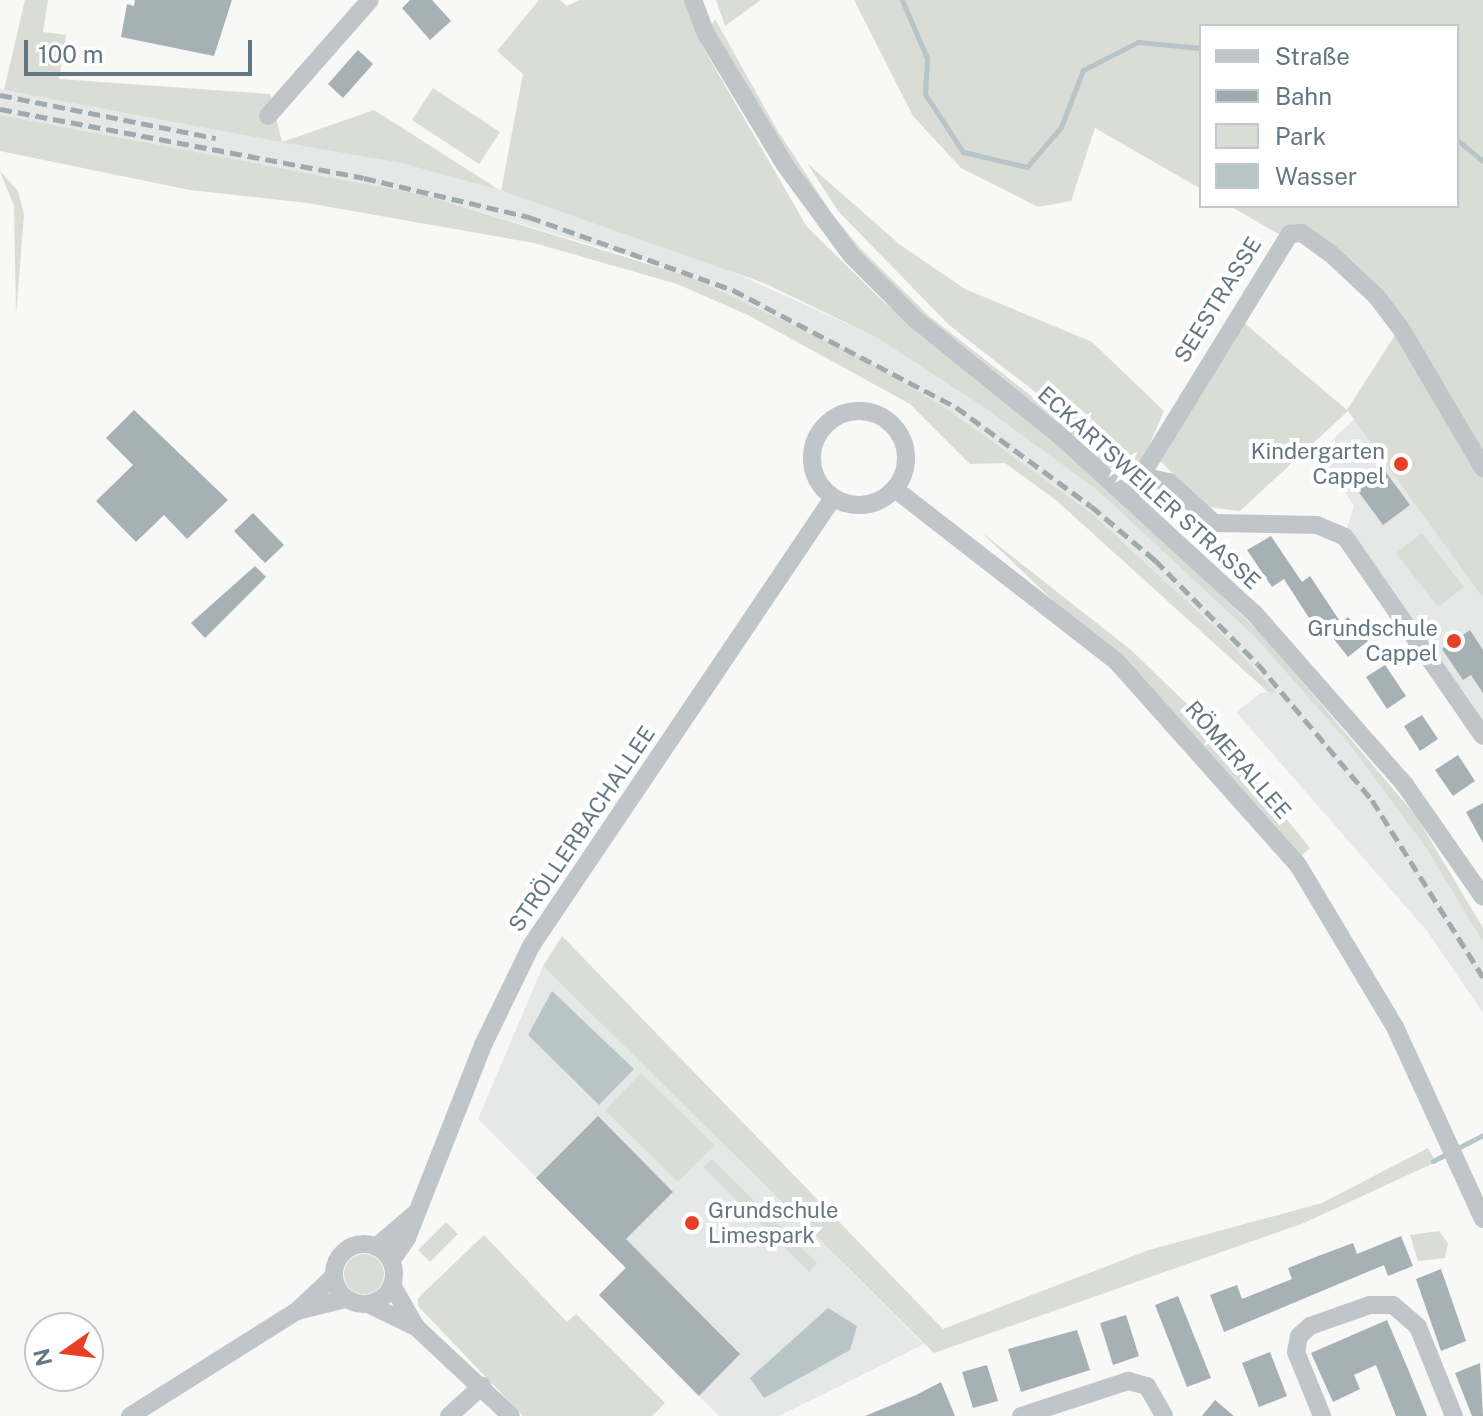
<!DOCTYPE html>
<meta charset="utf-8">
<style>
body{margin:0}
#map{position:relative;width:1483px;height:1416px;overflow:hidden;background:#f8f8f6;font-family:"Public Sans",sans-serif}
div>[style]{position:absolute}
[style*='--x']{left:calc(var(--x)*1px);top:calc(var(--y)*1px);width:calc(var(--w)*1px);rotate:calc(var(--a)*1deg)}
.built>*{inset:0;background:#e6e8e7}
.green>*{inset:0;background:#d9ddd5}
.round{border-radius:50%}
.water>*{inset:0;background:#b7c5c8}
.stream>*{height:5px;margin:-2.5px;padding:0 2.5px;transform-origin:2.5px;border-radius:2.5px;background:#b7c5c8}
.building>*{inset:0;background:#a6b1b5}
.minor>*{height:18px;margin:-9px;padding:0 9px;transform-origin:9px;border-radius:9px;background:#bfc5c8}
.minor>.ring{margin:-9px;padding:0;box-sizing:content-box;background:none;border:18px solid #bfc5c8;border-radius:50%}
.rail>*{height:5px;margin-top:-2.5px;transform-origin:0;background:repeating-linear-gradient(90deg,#a0a9ae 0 12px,transparent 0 18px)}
.dots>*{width:22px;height:22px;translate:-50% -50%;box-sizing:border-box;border:4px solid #fff;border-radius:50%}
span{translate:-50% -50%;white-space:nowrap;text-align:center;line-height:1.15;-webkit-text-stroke:8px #fff;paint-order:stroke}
.street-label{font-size:22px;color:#637781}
.poi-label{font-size:22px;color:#637781}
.right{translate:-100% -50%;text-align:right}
.left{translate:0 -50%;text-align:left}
.legend{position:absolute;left:1199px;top:24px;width:260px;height:184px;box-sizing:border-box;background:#fff;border:2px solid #c1c9cd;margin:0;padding:10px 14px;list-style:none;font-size:24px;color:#637781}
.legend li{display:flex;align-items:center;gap:16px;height:40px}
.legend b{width:40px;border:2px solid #c1c9cd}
.north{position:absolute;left:24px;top:1312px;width:80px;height:80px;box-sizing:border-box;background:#fff;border:2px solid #c1c9cd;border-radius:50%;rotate:256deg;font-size:22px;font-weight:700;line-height:32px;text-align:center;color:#637781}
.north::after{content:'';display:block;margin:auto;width:28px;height:36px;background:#e84026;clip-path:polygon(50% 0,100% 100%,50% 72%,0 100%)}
.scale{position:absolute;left:24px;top:40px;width:228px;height:36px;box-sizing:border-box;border:4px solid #637781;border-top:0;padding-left:10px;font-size:24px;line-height:28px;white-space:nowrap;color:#637781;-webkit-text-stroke:6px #fff;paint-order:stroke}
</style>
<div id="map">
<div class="built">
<div style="clip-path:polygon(0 89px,401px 163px,502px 191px,704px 259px,874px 336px,985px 408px,1098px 491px,1256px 638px,1350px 745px,1426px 848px,1483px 942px,1483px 1013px,1427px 931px,1236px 712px,1261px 693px,1276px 692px,1222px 634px,1094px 515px,946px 408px,857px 355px,652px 263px,424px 195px,0 115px)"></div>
<div style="clip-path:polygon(1412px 363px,1483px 476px,1483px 724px,1347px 528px,1354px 506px,1320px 452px)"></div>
<div style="clip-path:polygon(543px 966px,924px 1344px,779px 1416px,719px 1416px,599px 1295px,625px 1267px,478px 1119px)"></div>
</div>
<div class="green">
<div style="clip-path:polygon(25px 0,48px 0,43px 32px,66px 35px,59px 79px,270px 94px,282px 142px,374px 110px,501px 191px,523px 74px,497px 51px,539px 0,560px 0,567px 6px,580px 0,687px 0,701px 44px,807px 227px,885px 303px,1099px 477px,1264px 637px,1416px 816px,1483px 928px,1483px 942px,1426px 848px,1350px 745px,1256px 638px,1098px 491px,985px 408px,874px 336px,764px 283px,502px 191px,401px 163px,281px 142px,4px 90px)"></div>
<div style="clip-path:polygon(716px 0,761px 0,725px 26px)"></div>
<div style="clip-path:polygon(854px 0,1483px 0,1483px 461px,1404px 323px,1301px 224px,1282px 236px,1230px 206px,1457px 206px,1457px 26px,1201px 26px,1201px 189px,1095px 128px,1071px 201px,1038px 207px,961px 168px,913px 116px)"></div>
<div style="clip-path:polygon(715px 19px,776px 128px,832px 214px,861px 249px,929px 316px,1130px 473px,1107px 468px,976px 363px,860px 257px,805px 185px,711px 26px)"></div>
<div style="clip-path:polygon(433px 88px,500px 132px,479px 164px,412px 120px)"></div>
<div style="clip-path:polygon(0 115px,424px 195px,690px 277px,857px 355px,946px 408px,1094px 515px,1222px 634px,1277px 693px,1268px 692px,1057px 501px,1005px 463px,970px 464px,910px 404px,748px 315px,677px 284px,534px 243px,307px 203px,190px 190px,0 151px)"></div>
<div style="clip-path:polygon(807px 163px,899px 244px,965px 289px,1092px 342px,1164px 411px,1140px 466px,1093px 437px,949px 325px,838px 211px)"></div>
<div style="clip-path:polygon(0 171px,18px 191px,24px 214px,16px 315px,14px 206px)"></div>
<div style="clip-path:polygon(1237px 317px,1347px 410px,1397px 332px,1483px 473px,1483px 598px,1348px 411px,1240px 511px,1207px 507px,1153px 454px)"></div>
<div style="clip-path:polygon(981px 532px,1131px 650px,1218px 734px,1310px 848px,1299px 858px,1146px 689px)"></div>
<div style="clip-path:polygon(1422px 533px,1464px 587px,1438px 607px,1396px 553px)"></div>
<div style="clip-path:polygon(562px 936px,943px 1329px,1149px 1250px,1322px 1203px,1428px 1148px,1436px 1162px,1304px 1223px,934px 1353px,543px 966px)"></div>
<div style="clip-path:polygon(641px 1073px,714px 1145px,678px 1182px,605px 1110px)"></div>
<div style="clip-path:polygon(712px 1159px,817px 1263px,809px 1272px,703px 1167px)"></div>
<div style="clip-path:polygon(446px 1222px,458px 1234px,430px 1262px,418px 1250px)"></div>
<div style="clip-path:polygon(1439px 1231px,1448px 1243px,1445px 1258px,1418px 1261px,1410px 1235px)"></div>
<div style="clip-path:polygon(484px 1235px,567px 1322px,576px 1314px,665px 1403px,652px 1416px,523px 1416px,418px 1306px,418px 1298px)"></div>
<div class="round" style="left:344px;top:1254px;width:40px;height:40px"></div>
</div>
<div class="water">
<div style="clip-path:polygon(552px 991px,634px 1069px,599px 1105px,528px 1035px)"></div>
<div style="clip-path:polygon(828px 1308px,857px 1326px,850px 1350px,764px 1398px,750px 1378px)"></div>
</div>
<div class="stream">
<div style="--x:902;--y:0;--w:63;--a:66.7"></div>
<div style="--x:927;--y:58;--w:36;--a:93"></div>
<div style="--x:925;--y:94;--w:69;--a:56.8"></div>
<div style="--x:963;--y:152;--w:66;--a:13.2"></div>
<div style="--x:1027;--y:167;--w:52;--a:-49.6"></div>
<div style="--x:1061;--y:127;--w:61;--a:-68.9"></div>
<div style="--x:1083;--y:70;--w:62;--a:-27"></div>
<div style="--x:1138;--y:42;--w:63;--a:5.4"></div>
<div style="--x:1280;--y:26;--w:4;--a:0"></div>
<div style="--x:1457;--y:140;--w:33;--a:39"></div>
<div style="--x:1433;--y:1161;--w:56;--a:-27.5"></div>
</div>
<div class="building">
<div style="clip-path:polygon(135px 0,232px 0,214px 56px,121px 37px,127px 4px,134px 6px)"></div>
<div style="clip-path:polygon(410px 0,432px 0,451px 21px,430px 40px,402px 8px)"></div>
<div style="clip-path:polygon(358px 50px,373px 64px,343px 98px,328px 84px)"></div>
<div style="clip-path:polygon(134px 410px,228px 500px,187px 539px,164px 515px,136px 542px,96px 501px,133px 465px,106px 438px)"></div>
<div style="clip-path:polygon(1385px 471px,1410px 505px,1383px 525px,1358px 491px)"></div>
<div style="clip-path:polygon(253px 513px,284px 545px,265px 563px,234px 531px)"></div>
<div style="clip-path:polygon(1271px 536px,1302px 582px,1310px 576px,1341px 623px,1348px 617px,1368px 641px,1348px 657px,1317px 618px,1311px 621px,1284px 579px,1272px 587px,1247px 550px)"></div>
<div style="clip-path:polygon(255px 566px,266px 577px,205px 638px,191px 623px)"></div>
<div style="clip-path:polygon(1470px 630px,1483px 650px,1483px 693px,1471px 675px,1463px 680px,1442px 649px)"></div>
<div style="clip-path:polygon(1385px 665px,1406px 696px,1387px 709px,1366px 677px)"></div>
<div style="clip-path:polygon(1422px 715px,1438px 739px,1420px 751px,1404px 726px)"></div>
<div style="clip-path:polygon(1458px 755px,1475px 781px,1453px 796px,1435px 770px)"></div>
<div style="clip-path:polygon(1483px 803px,1483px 843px,1466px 812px)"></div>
<div style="clip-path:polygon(598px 1116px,673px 1192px,626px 1239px,740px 1354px,699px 1396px,599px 1295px,626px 1268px,536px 1178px)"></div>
<div style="clip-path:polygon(1401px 1236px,1413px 1266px,1388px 1276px,1384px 1265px,1224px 1332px,1210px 1295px,1237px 1285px,1242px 1299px,1292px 1279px,1288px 1268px,1313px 1258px,1353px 1243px,1357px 1254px)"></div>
<div style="clip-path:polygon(1441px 1269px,1466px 1341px,1441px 1351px,1416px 1279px)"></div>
<div style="clip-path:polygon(1178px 1296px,1211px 1378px,1187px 1387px,1155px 1305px)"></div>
<div style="clip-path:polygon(1126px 1315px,1139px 1356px,1113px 1365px,1100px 1323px)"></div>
<div style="clip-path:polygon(1387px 1320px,1408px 1369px,1427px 1416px,1396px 1416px,1376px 1365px,1354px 1375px,1360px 1389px,1333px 1402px,1311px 1353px)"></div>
<div style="clip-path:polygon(1077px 1330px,1090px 1370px,1021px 1392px,1008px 1349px)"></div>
<div style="clip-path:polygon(1270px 1352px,1287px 1396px,1259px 1407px,1242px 1363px)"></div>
<div style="clip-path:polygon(1480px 1363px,1483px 1416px,1472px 1416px,1455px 1373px)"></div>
<div style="clip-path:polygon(987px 1365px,998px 1401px,973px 1408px,962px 1372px)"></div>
<div style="clip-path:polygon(941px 1382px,955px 1416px,865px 1416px,916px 1395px)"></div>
<div style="clip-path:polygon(1215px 1400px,1234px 1416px,1202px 1416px)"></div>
</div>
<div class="minor">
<div style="--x:693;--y:0;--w:36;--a:69"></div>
<div style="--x:706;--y:34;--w:153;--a:58.9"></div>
<div style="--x:785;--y:165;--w:112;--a:53.7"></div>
<div style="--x:851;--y:255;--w:91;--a:45"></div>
<div style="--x:915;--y:319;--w:194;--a:38.9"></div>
<div style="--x:1066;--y:441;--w:255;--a:42.5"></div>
<div style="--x:1254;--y:613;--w:229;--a:48.7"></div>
<div style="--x:1405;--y:785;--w:136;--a:55.1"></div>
<div style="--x:268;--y:116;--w:154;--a:-48.7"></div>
<div class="ring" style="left:812px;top:411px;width:76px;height:76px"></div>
<div style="--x:1142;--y:476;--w:28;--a:13"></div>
<div style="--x:1169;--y:482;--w:61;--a:42.3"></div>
<div style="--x:1214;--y:523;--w:103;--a:1.1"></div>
<div style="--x:1317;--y:525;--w:30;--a:23"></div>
<div style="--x:1345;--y:537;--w:242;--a:55.3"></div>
<div style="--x:895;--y:489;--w:281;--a:37.9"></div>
<div style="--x:1117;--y:662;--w:272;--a:48.3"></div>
<div style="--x:1298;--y:865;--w:189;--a:59.1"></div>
<div style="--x:1395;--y:1027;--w:211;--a:65.4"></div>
<div style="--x:1128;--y:497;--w:309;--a:-58.4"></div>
<div style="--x:1290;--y:234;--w:12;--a:-5"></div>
<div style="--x:1302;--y:233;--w:34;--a:36"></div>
<div style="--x:1330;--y:253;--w:64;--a:43.1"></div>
<div style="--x:1377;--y:297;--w:38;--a:53"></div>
<div style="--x:1400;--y:327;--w:164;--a:59.5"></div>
<div class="ring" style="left:334px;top:1244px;width:42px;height:42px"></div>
<div style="--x:376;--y:1247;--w:54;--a:-40.5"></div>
<div style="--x:391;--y:1261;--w:28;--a:-55"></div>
<div style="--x:407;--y:1238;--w:207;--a:-68.5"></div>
<div style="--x:483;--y:1045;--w:110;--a:-64.1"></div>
<div style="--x:531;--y:946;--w:540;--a:-56.02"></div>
<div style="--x:392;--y:1285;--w:48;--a:60.3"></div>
<div style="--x:370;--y:1305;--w:51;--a:25.6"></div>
<div style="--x:416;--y:1327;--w:130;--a:43.1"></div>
<div style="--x:297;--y:1311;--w:50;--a:-13.8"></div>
<div style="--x:130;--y:1416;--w:197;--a:-32.2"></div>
<div style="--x:297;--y:1311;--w:50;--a:-43.4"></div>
<div style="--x:449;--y:1416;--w:45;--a:-42.3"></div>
<div style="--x:1021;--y:1416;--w:113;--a:-18.1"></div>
<div style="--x:1128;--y:1381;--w:20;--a:15"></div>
<div style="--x:1147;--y:1386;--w:34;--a:60"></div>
<div style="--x:1322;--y:1416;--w:69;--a:-112.1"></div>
<div style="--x:1296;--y:1352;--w:16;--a:-79"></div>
<div style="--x:1299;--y:1336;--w:15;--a:-42"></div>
<div style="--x:1310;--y:1326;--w:64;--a:-19.3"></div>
<div style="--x:1370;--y:1305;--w:23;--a:0"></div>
<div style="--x:1393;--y:1305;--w:33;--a:41"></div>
<div style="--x:1418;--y:1327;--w:96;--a:68"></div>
</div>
<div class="rail">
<div style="--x:0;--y:95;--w:220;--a:11.3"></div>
<div style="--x:0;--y:109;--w:370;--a:10.7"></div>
<div style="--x:364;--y:178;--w:170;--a:13.3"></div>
<div style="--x:529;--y:217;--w:217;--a:19.7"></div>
<div style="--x:733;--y:290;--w:252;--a:27.7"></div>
<div style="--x:956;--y:407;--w:167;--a:36.3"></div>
<div style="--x:1091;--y:506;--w:84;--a:40.2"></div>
<div style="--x:1155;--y:560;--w:146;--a:45.3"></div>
<div style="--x:1258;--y:664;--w:177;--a:50"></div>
<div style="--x:1372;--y:800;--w:209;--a:57.9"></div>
</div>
<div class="dots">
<div style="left:1401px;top:464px;background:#e84026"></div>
<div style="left:1454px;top:641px;background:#e84026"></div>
<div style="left:692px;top:1223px;background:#e84026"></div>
</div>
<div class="street-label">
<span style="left:1218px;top:300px;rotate:-58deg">SEESTRASSE</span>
<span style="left:1149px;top:488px;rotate:42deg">ECKARTSWEILER STRASSE</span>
<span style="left:1238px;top:760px;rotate:49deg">RÖMERALLEE</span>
<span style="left:582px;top:829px;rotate:-56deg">STRÖLLERBACHALLEE</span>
</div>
<div class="poi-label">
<span class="right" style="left:1385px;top:464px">Kindergarten<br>Cappel</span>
<span class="right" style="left:1438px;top:641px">Grundschule<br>Cappel</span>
<span class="left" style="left:708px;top:1223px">Grundschule<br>Limespark</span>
</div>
<ul class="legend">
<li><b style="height:10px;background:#bfc5c8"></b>Straße</li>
<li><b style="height:10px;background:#a0a9ae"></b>Bahn</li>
<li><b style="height:22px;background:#d9ddd5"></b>Park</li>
<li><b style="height:22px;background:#b7c5c8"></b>Wasser</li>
</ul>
<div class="north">N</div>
<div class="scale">100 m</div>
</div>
